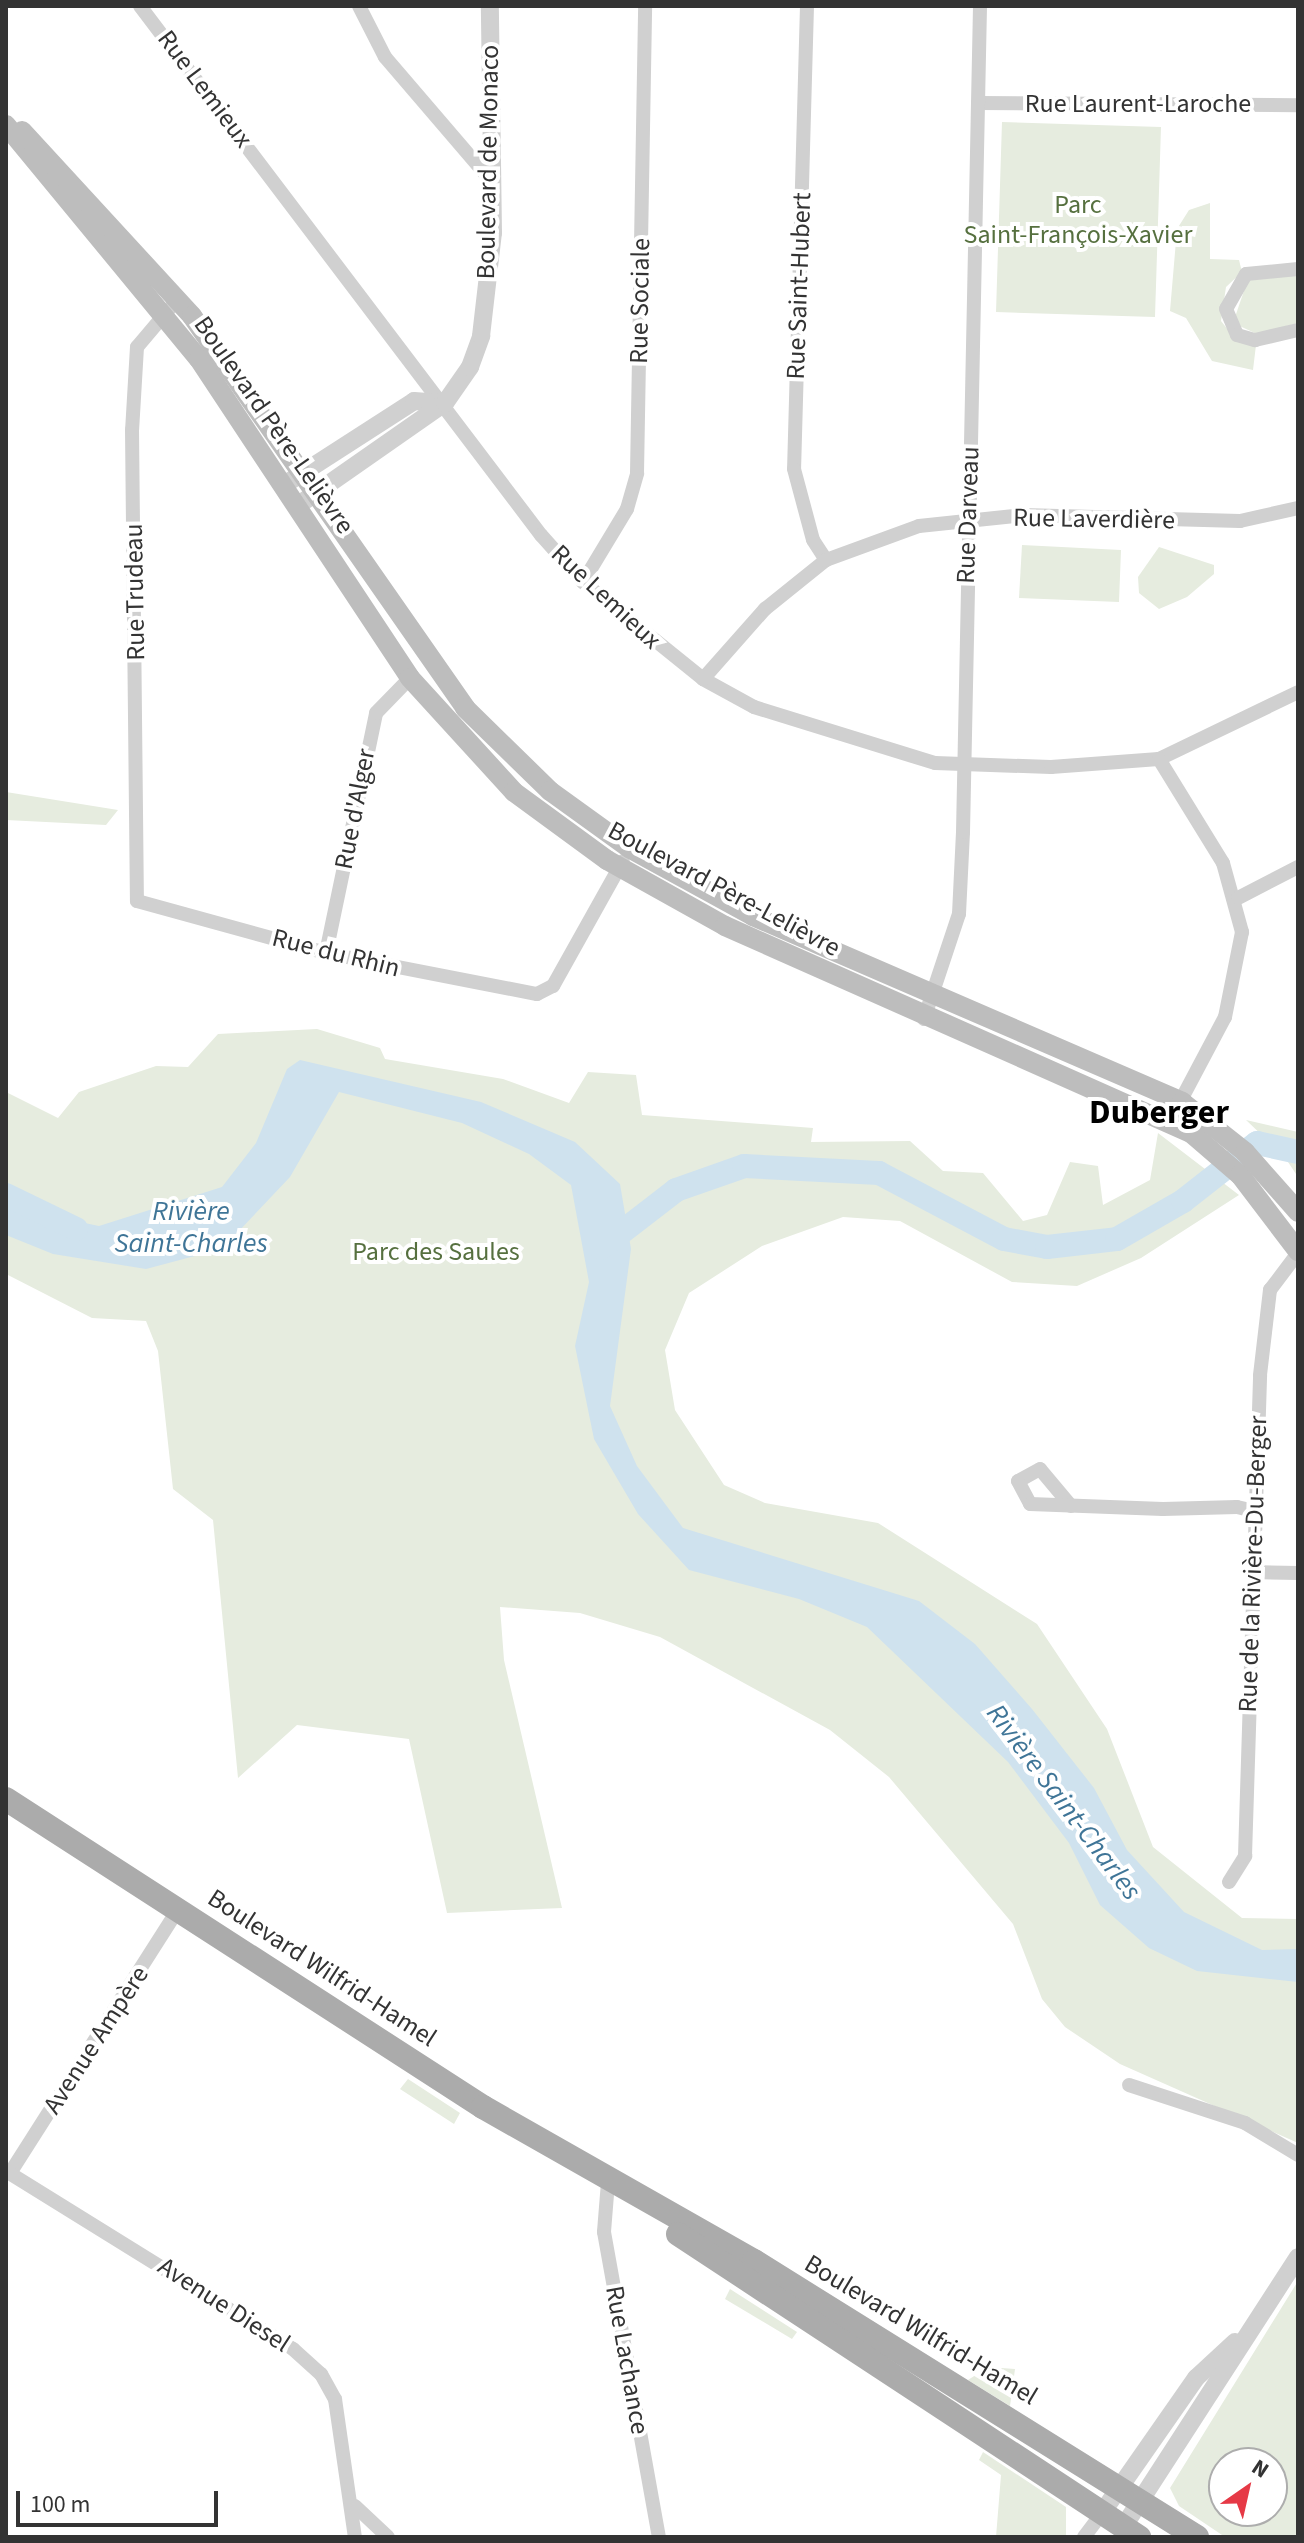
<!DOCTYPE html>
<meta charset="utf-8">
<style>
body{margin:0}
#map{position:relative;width:1304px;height:2543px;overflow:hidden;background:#fff;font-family:"Source Sans 3",sans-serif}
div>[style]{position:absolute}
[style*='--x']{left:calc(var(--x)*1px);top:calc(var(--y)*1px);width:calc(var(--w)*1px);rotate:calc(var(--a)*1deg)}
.green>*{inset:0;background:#e6ecdf}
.water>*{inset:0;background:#cfe2ee}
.river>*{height:24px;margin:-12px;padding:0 12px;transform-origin:12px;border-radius:12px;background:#cfe2ee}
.minor>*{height:14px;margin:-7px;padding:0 7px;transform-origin:7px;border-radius:7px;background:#d0d0d0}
.tertiary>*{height:18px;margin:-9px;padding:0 9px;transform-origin:9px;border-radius:9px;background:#d0d0d0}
.secondary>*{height:20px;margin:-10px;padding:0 10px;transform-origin:10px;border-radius:10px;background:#bdbdbd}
.primary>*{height:24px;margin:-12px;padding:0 12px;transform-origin:12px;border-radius:12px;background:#ababab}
span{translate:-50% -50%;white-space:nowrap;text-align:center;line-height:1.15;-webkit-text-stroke:8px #fff;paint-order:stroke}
.street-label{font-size:26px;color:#333}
.park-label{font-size:26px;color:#56703f}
.water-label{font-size:28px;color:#3f7597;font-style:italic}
.district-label{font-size:34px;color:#000;font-weight:700}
.frame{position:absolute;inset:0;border:8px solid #333;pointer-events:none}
.north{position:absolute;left:1208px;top:2447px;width:80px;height:80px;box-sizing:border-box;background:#fff;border:2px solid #adadad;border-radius:50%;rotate:34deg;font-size:22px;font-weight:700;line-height:32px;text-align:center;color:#333}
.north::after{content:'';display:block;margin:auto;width:28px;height:36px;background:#e63946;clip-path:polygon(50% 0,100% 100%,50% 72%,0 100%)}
.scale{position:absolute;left:16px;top:2491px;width:202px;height:36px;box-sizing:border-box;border:4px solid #333;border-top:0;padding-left:10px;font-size:24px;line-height:28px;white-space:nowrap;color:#333;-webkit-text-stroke:6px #fff;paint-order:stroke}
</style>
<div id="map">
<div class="green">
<div style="clip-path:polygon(1002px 122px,1161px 127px,1155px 317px,996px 312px)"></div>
<div style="clip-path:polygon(1210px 203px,1210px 259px,1239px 260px,1242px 272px,1226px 287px,1221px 321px,1237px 341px,1256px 345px,1253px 370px,1212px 361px,1186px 318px,1170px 311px,1177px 229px,1189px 210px)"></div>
<div style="clip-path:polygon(1262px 274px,1298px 275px,1298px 323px,1257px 334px,1233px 323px,1247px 282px)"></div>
<div style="clip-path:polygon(1022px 545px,1121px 550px,1119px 602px,1019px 598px)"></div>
<div style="clip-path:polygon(1159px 547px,1214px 565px,1214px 574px,1187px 597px,1159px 609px,1139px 593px,1138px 577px)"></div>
<div style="clip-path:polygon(6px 792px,118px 810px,106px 825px,6px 820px)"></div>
<div style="clip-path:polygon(317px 1029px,380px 1048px,385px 1059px,503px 1079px,569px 1103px,588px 1072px,636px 1075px,642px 1115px,813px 1128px,811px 1142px,910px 1141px,943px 1171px,983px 1173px,1023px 1221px,1047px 1215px,1070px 1162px,1098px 1166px,1103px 1205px,1150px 1180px,1158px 1133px,1239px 1195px,1141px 1258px,1077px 1286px,1012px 1282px,900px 1221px,843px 1217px,762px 1246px,689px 1293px,665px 1350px,675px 1410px,724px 1485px,765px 1503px,878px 1523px,1037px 1624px,1107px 1729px,1153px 1847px,1242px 1918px,1298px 1919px,1298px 1953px,1262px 1954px,1182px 1914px,1124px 1852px,1092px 1789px,973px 1647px,916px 1605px,681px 1532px,631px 1470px,607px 1406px,622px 1218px,581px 1345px,595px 1439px,641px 1511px,690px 1567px,804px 1595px,870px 1624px,935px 1678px,1013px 1760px,1077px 1846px,1103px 1903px,1151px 1943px,1200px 1966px,1298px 1975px,1298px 2143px,1120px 2064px,1065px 2027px,1042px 1999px,1013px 1924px,889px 1777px,830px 1730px,660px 1637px,580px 1613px,500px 1607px,504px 1660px,562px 1908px,447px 1913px,409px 1739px,297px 1725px,238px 1778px,213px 1520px,173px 1489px,158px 1351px,146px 1321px,92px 1318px,6px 1274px,6px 1092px,58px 1118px,79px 1092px,156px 1066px,188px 1067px,218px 1034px)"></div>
<div style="clip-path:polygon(1246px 1120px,1298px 1132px,1298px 1177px,1284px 1156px)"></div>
<div style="clip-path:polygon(408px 2079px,460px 2113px,454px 2124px,400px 2089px)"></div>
<div style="clip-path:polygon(evenodd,1298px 2281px,1298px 2537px,1225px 2537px,1179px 2506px,1170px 2488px,1298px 2281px,1224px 2463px,1272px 2463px,1272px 2511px,1224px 2511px,1224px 2463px)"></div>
<div style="clip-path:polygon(730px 2289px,797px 2332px,792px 2339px,725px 2299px)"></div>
<div style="clip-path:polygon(988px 2367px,1015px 2369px,1010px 2406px,968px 2380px)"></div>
<div style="clip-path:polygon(983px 2452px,1066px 2507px,1066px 2537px,996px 2537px,1001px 2475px,979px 2460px)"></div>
</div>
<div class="water">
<div style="clip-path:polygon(300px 1060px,481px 1102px,575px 1142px,620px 1184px,631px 1249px,610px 1406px,637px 1466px,683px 1528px,919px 1601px,975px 1644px,1032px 1709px,1094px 1788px,1127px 1850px,1184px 1912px,1262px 1950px,1298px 1949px,1298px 1982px,1197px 1971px,1149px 1948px,1100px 1905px,1069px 1843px,1008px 1762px,867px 1627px,799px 1599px,689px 1570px,638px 1514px,594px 1439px,575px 1346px,589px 1282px,571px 1185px,529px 1154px,462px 1123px,339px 1092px,290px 1177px,237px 1233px,206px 1253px,146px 1269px,53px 1254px,6px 1235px,6px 1196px,37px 1213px,99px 1226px,222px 1187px,256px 1143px,287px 1069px)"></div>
</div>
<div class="river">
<div style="--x:6;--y:1195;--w:78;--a:25.9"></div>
<div style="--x:601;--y:1248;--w:95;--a:-37.7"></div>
<div style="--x:676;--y:1190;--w:72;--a:-19.4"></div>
<div style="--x:744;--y:1166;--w:135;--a:3"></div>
<div style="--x:879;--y:1173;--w:141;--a:27.8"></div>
<div style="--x:1004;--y:1239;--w:44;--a:10.5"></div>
<div style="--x:1047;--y:1247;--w:70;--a:-6.5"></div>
<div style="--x:1117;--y:1239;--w:76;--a:-29.9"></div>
<div style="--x:1183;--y:1201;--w:94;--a:-38.1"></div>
<div style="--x:1257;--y:1143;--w:42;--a:12.4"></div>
</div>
<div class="minor">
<div style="--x:140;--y:6;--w:664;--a:52.84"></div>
<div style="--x:541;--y:535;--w:63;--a:48.2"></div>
<div style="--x:583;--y:582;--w:154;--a:38.9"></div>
<div style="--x:703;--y:679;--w:58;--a:28.8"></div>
<div style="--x:754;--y:707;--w:189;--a:17.2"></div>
<div style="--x:935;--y:763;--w:116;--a:2"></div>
<div style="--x:1051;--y:767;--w:108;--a:-4.2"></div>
<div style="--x:1159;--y:759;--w:154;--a:-25.7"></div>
<div style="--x:359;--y:6;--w:57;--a:63"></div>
<div style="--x:385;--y:57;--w:166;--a:49.4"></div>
<div style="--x:807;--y:6;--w:463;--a:91.6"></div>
<div style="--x:794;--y:469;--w:73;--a:75"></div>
<div style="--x:813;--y:540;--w:24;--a:57"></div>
<div style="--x:978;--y:103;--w:320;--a:0.4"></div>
<div style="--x:1298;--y:269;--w:52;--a:174.5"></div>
<div style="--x:1246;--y:274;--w:40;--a:119.7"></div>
<div style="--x:1226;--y:309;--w:28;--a:67"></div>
<div style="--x:1237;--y:335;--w:19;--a:16"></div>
<div style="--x:1255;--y:340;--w:44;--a:-13.1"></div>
<div style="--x:170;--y:308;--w:51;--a:130.2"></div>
<div style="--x:137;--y:347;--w:83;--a:93.4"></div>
<div style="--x:132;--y:430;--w:471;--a:89.4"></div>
<div style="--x:137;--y:901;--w:196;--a:15.4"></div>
<div style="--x:326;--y:953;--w:215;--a:11"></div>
<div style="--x:537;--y:994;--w:18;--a:-27"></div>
<div style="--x:553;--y:986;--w:143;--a:-60.8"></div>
<div style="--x:583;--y:582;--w:85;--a:-58.9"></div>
<div style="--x:627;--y:509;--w:37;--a:-74"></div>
<div style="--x:637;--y:473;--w:467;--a:-89"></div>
<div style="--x:703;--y:679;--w:94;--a:-48.5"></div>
<div style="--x:765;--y:609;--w:78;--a:-38.8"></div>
<div style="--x:826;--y:560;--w:99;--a:-20.1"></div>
<div style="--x:919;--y:526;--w:105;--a:-6"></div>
<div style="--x:1023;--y:515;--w:217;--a:1.6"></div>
<div style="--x:1240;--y:521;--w:59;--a:-12.6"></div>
<div style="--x:1159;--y:759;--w:122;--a:58.4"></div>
<div style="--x:1223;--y:863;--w:72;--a:74.6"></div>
<div style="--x:1242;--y:932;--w:87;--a:101.3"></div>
<div style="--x:1225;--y:1017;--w:118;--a:117.9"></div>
<div style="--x:1238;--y:898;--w:68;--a:-27.3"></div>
<div style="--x:326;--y:953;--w:245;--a:-78.2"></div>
<div style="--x:376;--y:713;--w:49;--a:-45.8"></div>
<div style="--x:924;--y:1019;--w:111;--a:-71.6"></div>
<div style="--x:959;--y:914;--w:82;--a:-87.2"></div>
<div style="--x:963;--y:832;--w:826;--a:-88.82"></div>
<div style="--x:1071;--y:1506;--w:48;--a:-130"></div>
<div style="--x:1040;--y:1469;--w:25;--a:151"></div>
<div style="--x:1018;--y:1481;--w:26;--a:62"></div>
<div style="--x:1030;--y:1504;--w:133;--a:2.2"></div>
<div style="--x:1163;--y:1509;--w:74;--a:-1.5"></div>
<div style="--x:1237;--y:1507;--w:17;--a:13"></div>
<div style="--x:1252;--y:1572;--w:46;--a:1.2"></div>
<div style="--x:1229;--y:1882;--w:31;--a:-58"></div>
<div style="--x:1245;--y:1856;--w:481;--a:-88.2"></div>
<div style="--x:1260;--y:1375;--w:86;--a:-83.3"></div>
<div style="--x:1270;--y:1290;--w:46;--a:-52.9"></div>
<div style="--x:1129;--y:2085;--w:122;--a:18.1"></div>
<div style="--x:1245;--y:2123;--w:62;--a:31.1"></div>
<div style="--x:12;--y:2170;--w:309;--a:-57.5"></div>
<div style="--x:6;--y:2171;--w:338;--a:31.8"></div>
<div style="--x:293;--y:2349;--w:38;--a:42"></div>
<div style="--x:321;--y:2374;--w:29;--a:61"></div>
<div style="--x:335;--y:2399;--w:139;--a:81.8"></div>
<div style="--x:608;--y:2182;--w:50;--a:94.6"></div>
<div style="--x:604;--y:2232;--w:310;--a:79.8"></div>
<div style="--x:355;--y:2506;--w:45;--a:43.2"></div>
<div style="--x:1084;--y:2537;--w:34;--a:-53"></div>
</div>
<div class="tertiary">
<div style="--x:287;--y:483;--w:151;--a:-32.8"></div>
<div style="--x:414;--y:401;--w:31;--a:4"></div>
<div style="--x:300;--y:504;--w:177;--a:-34.9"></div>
<div style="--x:445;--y:403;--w:44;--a:-55.2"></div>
<div style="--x:470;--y:367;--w:33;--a:-70"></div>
<div style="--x:481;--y:336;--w:104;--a:-83.4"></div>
<div style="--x:493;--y:233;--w:227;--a:-90.8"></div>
<div style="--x:1104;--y:2510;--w:161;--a:-55.1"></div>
<div style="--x:1196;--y:2378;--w:53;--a:-42.7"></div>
<div style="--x:1124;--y:2526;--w:320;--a:-57.1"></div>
</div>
<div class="secondary">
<div style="--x:6;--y:125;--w:303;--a:50.5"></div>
<div style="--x:199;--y:359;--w:382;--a:56.5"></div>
<div style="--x:410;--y:678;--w:154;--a:47.6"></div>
<div style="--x:514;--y:792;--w:115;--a:36.2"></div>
<div style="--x:607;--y:860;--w:135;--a:29.2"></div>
<div style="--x:725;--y:926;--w:510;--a:23.95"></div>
<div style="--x:1191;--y:1133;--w:65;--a:40.6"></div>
<div style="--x:1240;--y:1175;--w:96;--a:52.7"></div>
<div style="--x:22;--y:131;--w:251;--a:47.4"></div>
<div style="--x:192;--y:316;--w:478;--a:55.1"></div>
<div style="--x:465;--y:708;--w:119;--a:44.3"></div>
<div style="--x:550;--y:791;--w:97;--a:35.8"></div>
<div style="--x:629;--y:848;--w:141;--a:28.7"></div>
<div style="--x:753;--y:916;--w:468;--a:23.4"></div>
<div style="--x:1182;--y:1102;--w:80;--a:38.4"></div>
<div style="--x:1245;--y:1152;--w:80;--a:48.5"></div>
</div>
<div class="primary">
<div style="--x:6;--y:1799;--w:568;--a:32.85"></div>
<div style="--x:483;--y:2107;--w:312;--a:29.6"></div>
<div style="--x:754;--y:2261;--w:522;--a:31.92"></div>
<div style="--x:678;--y:2234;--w:552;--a:33.32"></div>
</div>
<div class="street-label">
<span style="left:205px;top:89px;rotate:53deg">Rue Lemieux</span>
<span style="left:1138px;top:104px">Rue Laurent-Laroche</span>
<span style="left:488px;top:162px;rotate:-89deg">Boulevard de Monaco</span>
<span style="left:799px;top:286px;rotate:-88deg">Rue Saint-Hubert</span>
<span style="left:640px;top:301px;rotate:-89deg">Rue Sociale</span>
<span style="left:274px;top:425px;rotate:55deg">Boulevard Père-Lelièvre</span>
<span style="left:968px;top:515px;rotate:-88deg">Rue Darveau</span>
<span style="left:1094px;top:519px;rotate:1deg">Rue Laverdière</span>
<span style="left:135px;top:592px;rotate:-91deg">Rue Trudeau</span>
<span style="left:606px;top:597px;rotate:43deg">Rue Lemieux</span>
<span style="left:355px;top:809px;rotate:-79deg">Rue d'Alger</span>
<span style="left:724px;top:889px;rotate:28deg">Boulevard Père-Lelièvre</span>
<span style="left:336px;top:953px;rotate:14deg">Rue du Rhin</span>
<span style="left:1253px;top:1564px;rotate:-88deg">Rue de la Rivière-Du-Berger</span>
<span style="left:322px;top:1968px;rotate:33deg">Boulevard Wilfrid-Hamel</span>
<span style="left:96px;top:2040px;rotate:-57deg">Avenue Ampère</span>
<span style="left:224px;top:2305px;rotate:33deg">Avenue Diesel</span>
<span style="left:921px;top:2330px;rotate:31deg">Boulevard Wilfrid-Hamel</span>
<span style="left:627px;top:2360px;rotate:80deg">Rue Lachance</span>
</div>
<div class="park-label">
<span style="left:1078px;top:220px">Parc<br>Saint-François-Xavier</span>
<span style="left:436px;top:1252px">Parc des Saules</span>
</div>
<div class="water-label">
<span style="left:191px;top:1227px">Rivière<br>Saint-Charles</span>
<span style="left:1064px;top:1802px;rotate:53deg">Rivière Saint-Charles</span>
</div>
<div class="district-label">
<span style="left:1159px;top:1113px">Duberger</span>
</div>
<div class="frame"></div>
<div class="north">N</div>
<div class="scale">100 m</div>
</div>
